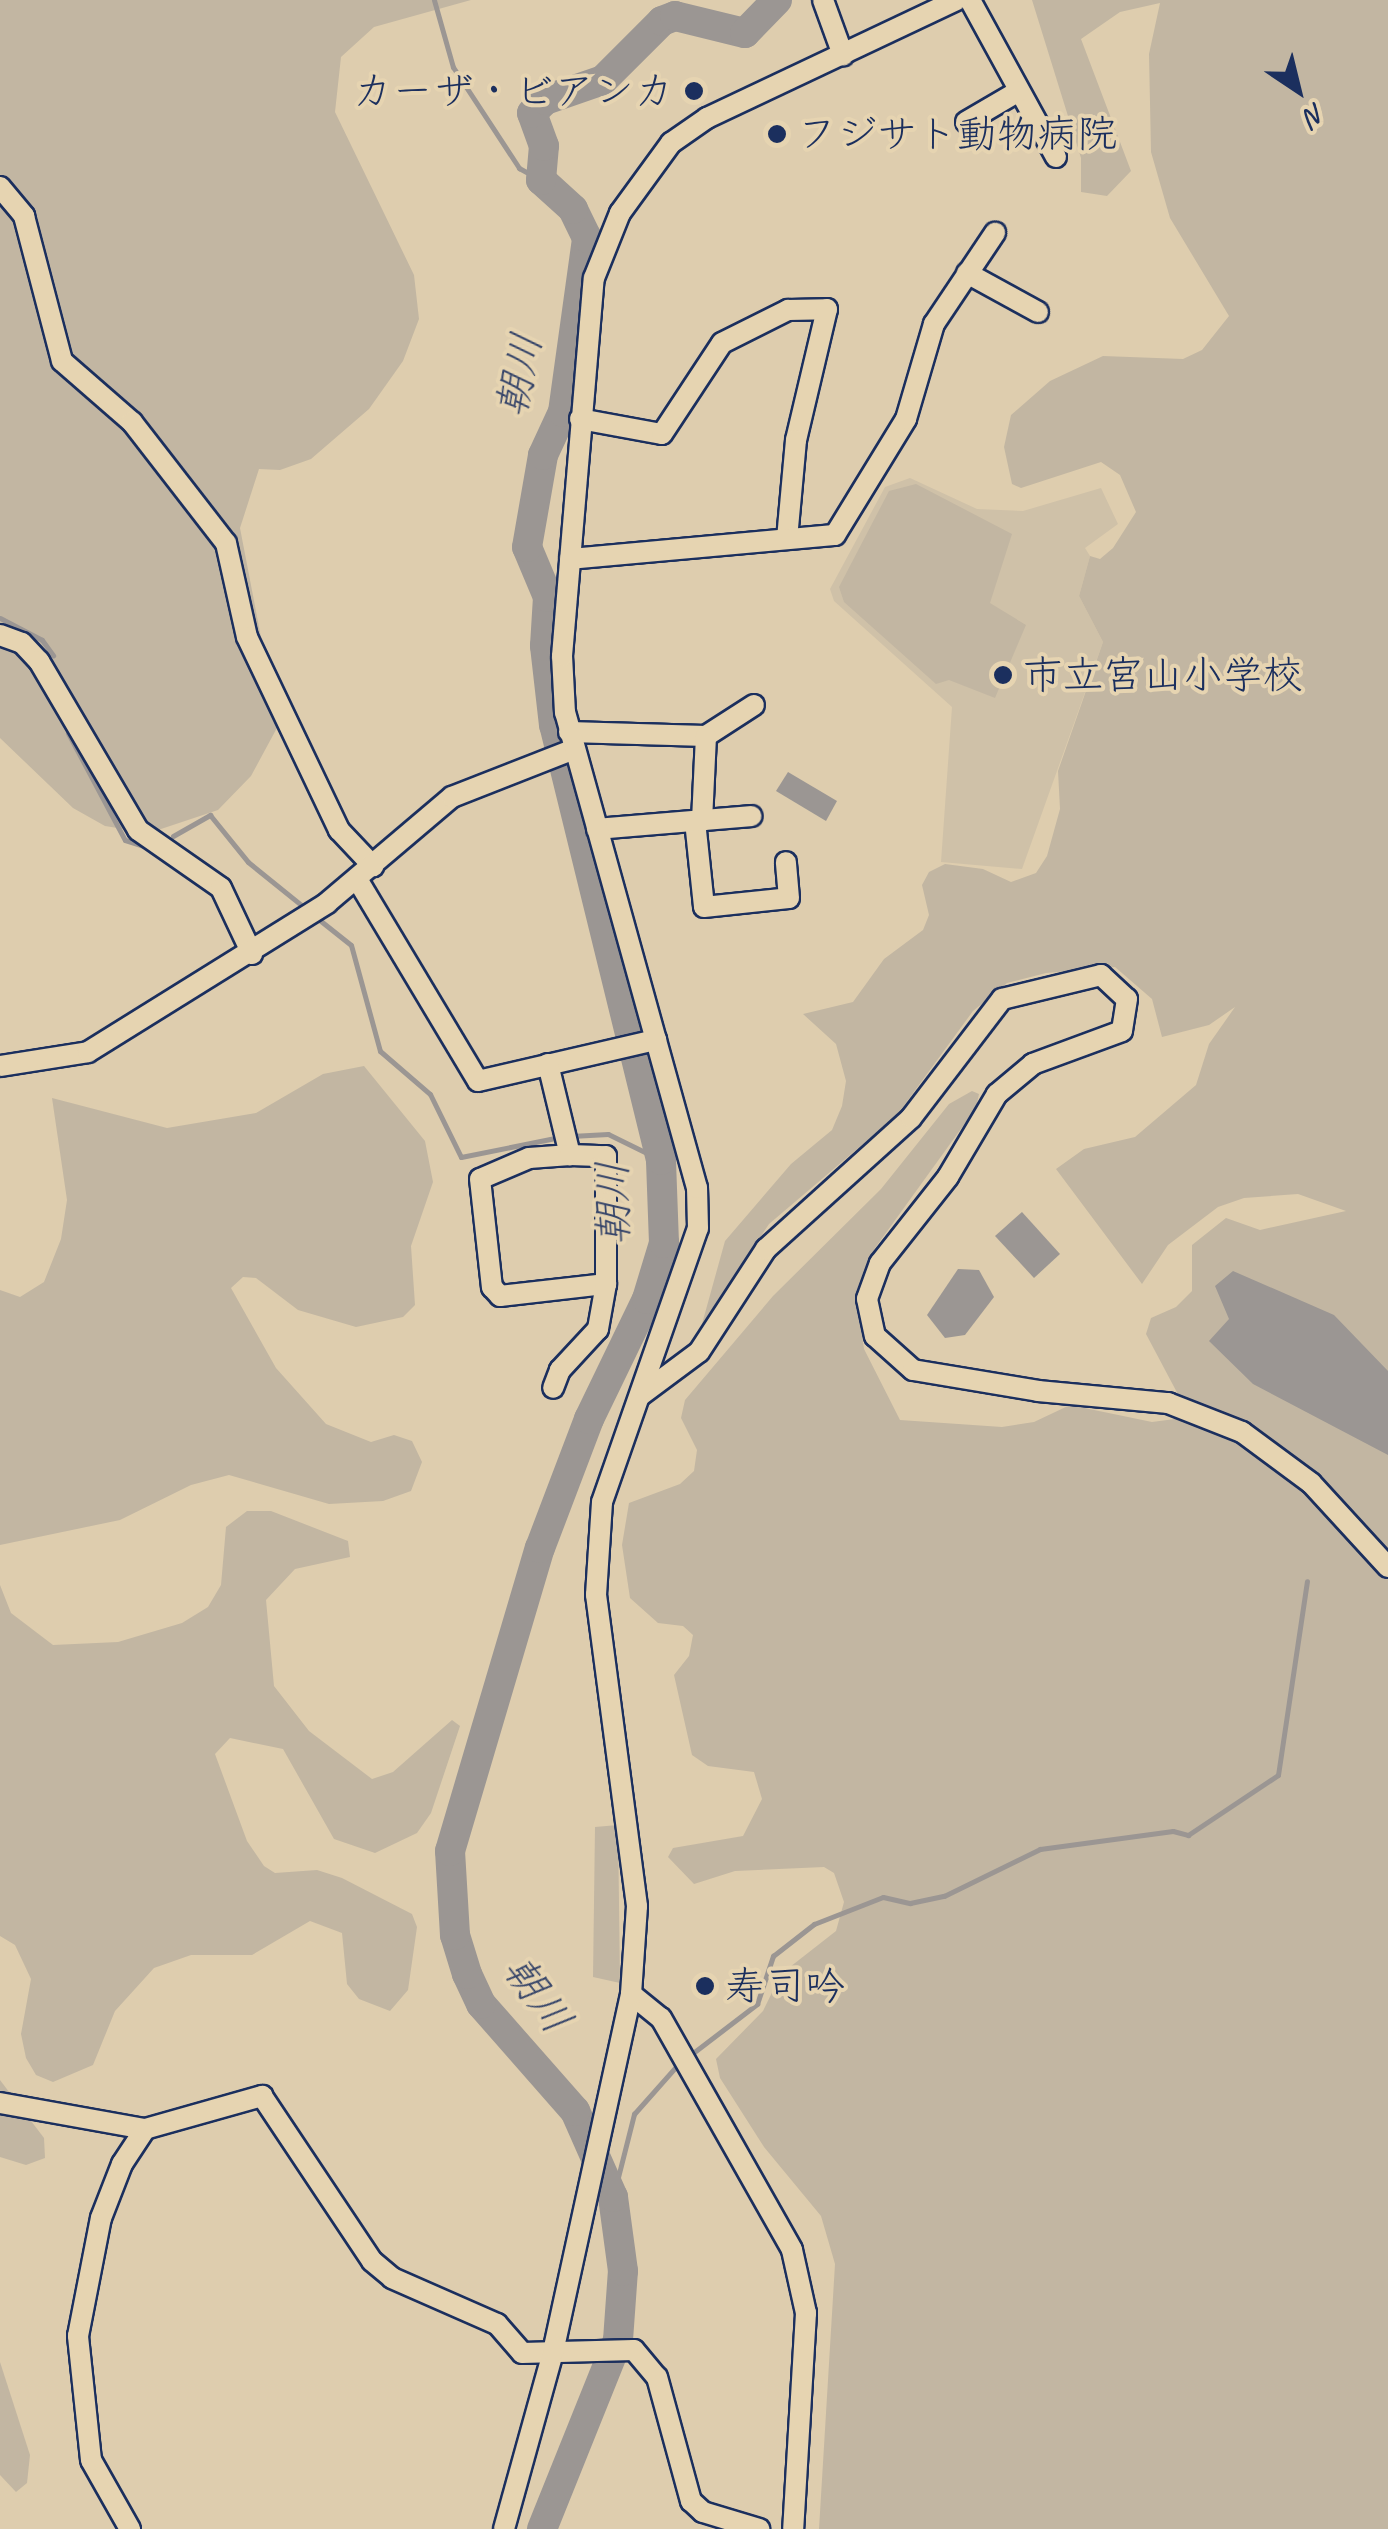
<!DOCTYPE html>
<meta charset="utf-8">
<style>
body{margin:0}
#map{position:relative;width:1388px;height:2529px;overflow:hidden;background:#decdae;font-family:Caveat,"Klee One",sans-serif}
div>[style]{position:absolute}
[style*='--x']{left:calc(var(--x)*1px);top:calc(var(--y)*1px);width:calc(var(--w)*1px);rotate:calc(var(--a)*1deg)}
.built>*{inset:0;background:#cfc1a8}
.green>*{inset:0;background:#c2b6a2}
.water>*{inset:0;background:#9b9693}
.stream>*{height:5px;margin:-2.5px;padding:0 2.5px;transform-origin:2.5px;border-radius:2.5px;background:#9b9693}
.river>*{height:30px;margin:-15px;padding:0 15px;transform-origin:15px;border-radius:15px;background:#9b9693}
.roads{filter:drop-shadow(2px 0 #1b2f5e) drop-shadow(-2px 0 #1b2f5e) drop-shadow(0 2px #1b2f5e) drop-shadow(0 -2px #1b2f5e)}
.minor>*{height:20px;margin:-10px;padding:0 10px;transform-origin:10px;border-radius:10px;background:#e6d4b1}
.dots>*{width:28px;height:28px;translate:-50% -50%;box-sizing:border-box;border:5px solid #e6d4b1;border-radius:50%}
span{translate:-50% -50%;white-space:nowrap;text-align:center;line-height:1.15;-webkit-text-stroke:8px #e6d4b1;paint-order:stroke}
.poi-label{font-size:40px;color:#1b2f5e}
.right{translate:-100% -50%;text-align:right}
.left{translate:0 -50%;text-align:left}
.water-label{font-size:42px;color:#354469;font-style:italic}
.north{position:absolute;left:1248px;top:40px;width:100px;height:100px;-webkit-text-stroke:8px #e6d4b1;paint-order:stroke;rotate:145deg;font-size:28px;font-weight:700;line-height:40px;text-align:center;color:#1b2f5e}
.north::after{content:'';display:block;margin:auto;width:35px;height:45px;background:#1b2f5e;clip-path:polygon(50% 0,100% 100%,50% 72%,0 100%)}
</style>
<div id="map">
<div class="built">
<div style="clip-path:polygon(910px 478px,977px 509px,1023px 511px,1101px 488px,1118px 524px,1085px 548px,1090px 556px,1079px 596px,1103px 642px,1022px 869px,941px 862px,952px 707px,834px 601px,830px 589px,885px 487px)"></div>
</div>
<div class="green">
<div style="clip-path:polygon(0 0,471px 0,374px 27px,341px 57px,335px 112px,414px 275px,419px 319px,403px 361px,369px 409px,311px 459px,280px 470px,259px 469px,240px 528px,278px 726px,251px 776px,218px 810px,149px 833px,105px 826px,73px 808px,0 738px)"></div>
<div style="clip-path:polygon(1032px 0,1388px 0,1388px 2529px,819px 2529px,835px 2264px,821px 2216px,764px 2147px,720px 2078px,716px 2059px,763px 2011px,781px 1974px,836px 1931px,844px 1902px,834px 1873px,824px 1867px,735px 1871px,694px 1884px,668px 1857px,673px 1848px,743px 1836px,762px 1799px,754px 1772px,708px 1766px,692px 1755px,674px 1675px,689px 1656px,693px 1635px,683px 1626px,658px 1623px,630px 1598px,622px 1545px,629px 1503px,680px 1484px,694px 1471px,697px 1450px,681px 1418px,685px 1400px,773px 1296px,881px 1189px,949px 1104px,972px 1091px,979px 1094px,976px 1108px,875px 1248px,856px 1292px,864px 1349px,900px 1420px,1002px 1427px,1034px 1422px,1070px 1405px,1152px 1422px,1190px 1417px,1146px 1334px,1151px 1318px,1176px 1307px,1192px 1291px,1192px 1245px,1226px 1218px,1260px 1230px,1346px 1211px,1298px 1194px,1244px 1198px,1218px 1207px,1168px 1245px,1142px 1284px,1056px 1169px,1084px 1149px,1135px 1137px,1196px 1085px,1209px 1044px,1235px 1007px,1209px 1025px,1162px 1037px,1152px 999px,1115px 967px,1046px 973px,1007px 983px,973px 1011px,897px 1115px,769px 1224px,702px 1324px,725px 1241px,791px 1164px,832px 1130px,842px 1106px,846px 1081px,836px 1044px,803px 1014px,853px 1002px,884px 959px,923px 930px,929px 915px,922px 885px,929px 872px,945px 864px,983px 869px,1011px 882px,1036px 873px,1047px 856px,1060px 809px,1058px 771px,1103px 642px,1079px 596px,1090px 556px,1100px 559px,1113px 548px,1136px 512px,1120px 475px,1101px 462px,1021px 488px,1012px 484px,1004px 447px,1011px 415px,1050px 381px,1103px 356px,1183px 359px,1202px 350px,1229px 316px,1170px 218px,1151px 152px,1149px 54px,1160px 3px,1120px 12px,1081px 39px,1131px 171px,1107px 196px,1081px 192px,1081px 158px)"></div>
<div style="clip-path:polygon(916px 484px,1012px 534px,990px 603px,1026px 625px,995px 698px,949px 680px,936px 684px,844px 602px,839px 587px,889px 491px)"></div>
<div style="clip-path:polygon(364px 1066px,425px 1141px,433px 1182px,411px 1246px,415px 1305px,403px 1317px,356px 1327px,298px 1310px,256px 1278px,243px 1277px,231px 1288px,276px 1368px,326px 1424px,371px 1442px,394px 1435px,412px 1441px,422px 1462px,411px 1491px,383px 1501px,329px 1504px,229px 1475px,191px 1485px,120px 1520px,0 1545px,0 1290px,20px 1297px,44px 1282px,61px 1239px,67px 1200px,52px 1098px,167px 1128px,256px 1113px,323px 1074px)"></div>
<div style="clip-path:polygon(247px 1511px,271px 1511px,348px 1541px,350px 1557px,295px 1569px,266px 1600px,274px 1686px,309px 1731px,372px 1779px,393px 1772px,452px 1720px,460px 1726px,431px 1813px,417px 1833px,375px 1853px,334px 1839px,283px 1749px,230px 1738px,215px 1754px,247px 1841px,264px 1866px,275px 1873px,317px 1870px,342px 1878px,412px 1914px,417px 1927px,408px 1990px,390px 2011px,359px 1999px,347px 1984px,342px 1933px,310px 1921px,252px 1955px,191px 1955px,154px 1968px,115px 2011px,93px 2065px,53px 2082px,36px 2075px,26px 2058px,21px 2034px,31px 1979px,15px 1945px,0 1936px,0 1585px,11px 1613px,53px 1645px,118px 1642px,182px 1623px,208px 1607px,221px 1585px,226px 1527px)"></div>
<div style="clip-path:polygon(618px 1825px,620px 1983px,593px 1977px,595px 1827px)"></div>
<div style="clip-path:polygon(0 2080px,44px 2138px,45px 2158px,26px 2165px,0 2157px)"></div>
<div style="clip-path:polygon(0 2362px,30px 2455px,27px 2483px,16px 2492px,0 2475px)"></div>
</div>
<div class="water">
<div style="clip-path:polygon(788px 772px,837px 801px,826px 821px,776px 791px)"></div>
<div style="clip-path:polygon(1022px 1212px,1060px 1254px,1034px 1278px,995px 1236px)"></div>
<div style="clip-path:polygon(958px 1269px,979px 1270px,994px 1297px,965px 1335px,945px 1338px,927px 1315px)"></div>
<div style="clip-path:polygon(1233px 1271px,1334px 1315px,1388px 1371px,1388px 1455px,1253px 1384px,1209px 1341px,1229px 1319px,1215px 1286px)"></div>
</div>
<div class="stream">
<div style="--x:434;--y:0;--w:70;--a:74.2"></div>
<div style="--x:453;--y:67;--w:121;--a:56.8"></div>
<div style="--x:519;--y:168;--w:25;--a:29"></div>
<div style="--x:0;--y:618;--w:47;--a:27.6"></div>
<div style="--x:42;--y:640;--w:19;--a:54"></div>
<div style="--x:68;--y:733;--w:121;--a:62"></div>
<div style="--x:125;--y:840;--w:25;--a:18"></div>
<div style="--x:173;--y:836;--w:43;--a:-29.6"></div>
<div style="--x:210;--y:815;--w:60;--a:51"></div>
<div style="--x:248;--y:862;--w:73;--a:38.9"></div>
<div style="--x:317;--y:918;--w:43;--a:38.5"></div>
<div style="--x:351;--y:945;--w:110;--a:74.7"></div>
<div style="--x:380;--y:1051;--w:66;--a:40.7"></div>
<div style="--x:430;--y:1094;--w:70;--a:63.8"></div>
<div style="--x:461;--y:1157;--w:101;--a:-11.4"></div>
<div style="--x:571;--y:1136;--w:37;--a:-3"></div>
<div style="--x:608;--y:1134;--w:59;--a:26.1"></div>
<div style="--x:689;--y:2056;--w:86;--a:-37.4"></div>
<div style="--x:757;--y:2004;--w:51;--a:-71.6"></div>
<div style="--x:773;--y:1956;--w:52;--a:-38"></div>
<div style="--x:814;--y:1924;--w:74;--a:-21.4"></div>
<div style="--x:883;--y:1897;--w:28;--a:13"></div>
<div style="--x:910;--y:1903;--w:35;--a:-12"></div>
<div style="--x:944;--y:1896;--w:107;--a:-26.1"></div>
<div style="--x:1040;--y:1849;--w:134;--a:-7.7"></div>
<div style="--x:1173;--y:1831;--w:16;--a:15"></div>
<div style="--x:1188;--y:1835;--w:108;--a:-33.7"></div>
<div style="--x:1278;--y:1775;--w:196;--a:-81.5"></div>
<div style="--x:613;--y:2197;--w:86;--a:-75.8"></div>
<div style="--x:634;--y:2114;--w:69;--a:-48.5"></div>
</div>
<div class="river">
<div style="--x:542;--y:2529;--w:204;--a:-68.1"></div>
<div style="--x:618;--y:2340;--w:69;--a:-85.9"></div>
<div style="--x:623;--y:2271;--w:75;--a:-97.7"></div>
<div style="--x:613;--y:2197;--w:94;--a:-113.8"></div>
<div style="--x:575;--y:2111;--w:142;--a:-131.3"></div>
<div style="--x:481;--y:2004;--w:33;--a:-115"></div>
<div style="--x:467;--y:1974;--w:41;--a:-107.1"></div>
<div style="--x:455;--y:1935;--w:84;--a:-93.4"></div>
<div style="--x:450;--y:1851;--w:316;--a:-73.5"></div>
<div style="--x:540;--y:1548;--w:138;--a:-69.2"></div>
<div style="--x:589;--y:1419;--w:133;--a:-64.2"></div>
<div style="--x:647;--y:1299;--w:59;--a:-73.1"></div>
<div style="--x:664;--y:1243;--w:83;--a:-92.1"></div>
<div style="--x:661;--y:1160;--w:448;--a:-103.8"></div>
<div style="--x:554;--y:725;--w:80;--a:-96.5"></div>
<div style="--x:545;--y:646;--w:49;--a:-86.5"></div>
<div style="--x:548;--y:597;--w:54;--a:-112.8"></div>
<div style="--x:527;--y:547;--w:93;--a:-80.1"></div>
<div style="--x:543;--y:455;--w:47;--a:-65.1"></div>
<div style="--x:563;--y:412;--w:176;--a:-82.1"></div>
<div style="--x:587;--y:238;--w:32;--a:-116"></div>
<div style="--x:573;--y:209;--w:43;--a:-137.8"></div>
<div style="--x:541;--y:180;--w:34;--a:-85"></div>
<div style="--x:544;--y:146;--w:35;--a:-110"></div>
<div style="--x:532;--y:113;--w:18;--a:-45"></div>
<div style="--x:545;--y:100;--w:61;--a:-19"></div>
<div style="--x:603;--y:80;--w:83;--a:-45"></div>
<div style="--x:662;--y:21;--w:14;--a:-21"></div>
<div style="--x:675;--y:16;--w:72;--a:13.7"></div>
<div style="--x:745;--y:33;--w:46;--a:-45.9"></div>
</div>
<div class="roads">
<div class="minor">
<div style="--x:823;--y:0;--w:59;--a:70"></div>
<div style="--x:970;--y:0;--w:179;--a:61.3"></div>
<div style="--x:966;--y:122;--w:61;--a:-30.3"></div>
<div style="--x:0;--y:187;--w:38;--a:50"></div>
<div style="--x:24;--y:216;--w:150;--a:75.3"></div>
<div style="--x:62;--y:361;--w:93;--a:41.1"></div>
<div style="--x:132;--y:422;--w:153;--a:52.2"></div>
<div style="--x:226;--y:543;--w:96;--a:77.4"></div>
<div style="--x:247;--y:637;--w:214;--a:64.5"></div>
<div style="--x:339;--y:830;--w:50;--a:46.6"></div>
<div style="--x:967;--y:273;--w:81;--a:28.8"></div>
<div style="--x:580;--y:419;--w:83;--a:10.4"></div>
<div style="--x:662;--y:434;--w:109;--a:-56.6"></div>
<div style="--x:722;--y:343;--w:74;--a:-26.6"></div>
<div style="--x:788;--y:310;--w:39;--a:-1"></div>
<div style="--x:827;--y:309;--w:135;--a:103.3"></div>
<div style="--x:796;--y:440;--w:99;--a:95.2"></div>
<div style="--x:570;--y:559;--w:266;--a:-5.2"></div>
<div style="--x:835;--y:535;--w:136;--a:-58.5"></div>
<div style="--x:906;--y:419;--w:99;--a:-73.6"></div>
<div style="--x:934;--y:324;--w:110;--a:-56.2"></div>
<div style="--x:0;--y:635;--w:23;--a:20"></div>
<div style="--x:22;--y:643;--w:25;--a:47"></div>
<div style="--x:39;--y:661;--w:196;--a:59.6"></div>
<div style="--x:138;--y:830;--w:101;--a:34.9"></div>
<div style="--x:221;--y:888;--w:73;--a:64.8"></div>
<div style="--x:569;--y:732;--w:137;--a:1.7"></div>
<div style="--x:706;--y:736;--w:57;--a:-32.9"></div>
<div style="--x:695;--y:821;--w:86;--a:84"></div>
<div style="--x:704;--y:907;--w:85;--a:-6"></div>
<div style="--x:789;--y:898;--w:36;--a:-95"></div>
<div style="--x:702;--y:821;--w:85;--a:-87.3"></div>
<div style="--x:597;--y:829;--w:155;--a:-4.8"></div>
<div style="--x:357;--y:879;--w:235;--a:59.1"></div>
<div style="--x:478;--y:1081;--w:183;--a:-13"></div>
<div style="--x:548;--y:1064;--w:94;--a:76.4"></div>
<div style="--x:570;--y:1155;--w:41;--a:175.8"></div>
<div style="--x:529;--y:1158;--w:53;--a:156.8"></div>
<div style="--x:480;--y:1179;--w:109;--a:83.7"></div>
<div style="--x:492;--y:1287;--w:12;--a:48"></div>
<div style="--x:500;--y:1296;--w:107;--a:-6.5"></div>
<div style="--x:606;--y:1284;--w:46;--a:100.1"></div>
<div style="--x:598;--y:1329;--w:56;--a:132.8"></div>
<div style="--x:560;--y:1370;--w:19;--a:111"></div>
<div style="--x:0;--y:1066;--w:89;--a:-9"></div>
<div style="--x:88;--y:1052;--w:282;--a:-31.9"></div>
<div style="--x:327;--y:903;--w:164;--a:-40.3"></div>
<div style="--x:452;--y:797;--w:129;--a:-21.4"></div>
<div style="--x:570;--y:1155;--w:36;--a:2"></div>
<div style="--x:606;--y:1156;--w:128;--a:90"></div>
<div style="--x:641;--y:1395;--w:72;--a:-36.6"></div>
<div style="--x:699;--y:1352;--w:123;--a:-57"></div>
<div style="--x:766;--y:1249;--w:195;--a:-42.1"></div>
<div style="--x:911;--y:1118;--w:150;--a:-52.6"></div>
<div style="--x:1002;--y:999;--w:102;--a:-13.6"></div>
<div style="--x:1101;--y:975;--w:35;--a:43"></div>
<div style="--x:1127;--y:999;--w:32;--a:99"></div>
<div style="--x:1122;--y:1031;--w:95;--a:159.7"></div>
<div style="--x:1033;--y:1064;--w:47;--a:140.2"></div>
<div style="--x:997;--y:1094;--w:96;--a:120.6"></div>
<div style="--x:948;--y:1177;--w:110;--a:128.3"></div>
<div style="--x:880;--y:1263;--w:38;--a:110"></div>
<div style="--x:867;--y:1299;--w:38;--a:78"></div>
<div style="--x:875;--y:1336;--w:51;--a:41.8"></div>
<div style="--x:913;--y:1370;--w:127;--a:9.5"></div>
<div style="--x:1038;--y:1391;--w:131;--a:5.3"></div>
<div style="--x:1168;--y:1403;--w:79;--a:21.4"></div>
<div style="--x:1242;--y:1432;--w:86;--a:36.5"></div>
<div style="--x:1311;--y:1483;--w:114;--a:47.5"></div>
<div style="--x:631;--y:1994;--w:38;--a:39"></div>
<div style="--x:661;--y:2018;--w:266;--a:60.5"></div>
<div style="--x:792;--y:2250;--w:65;--a:77.5"></div>
<div style="--x:806;--y:2313;--w:216;--a:93.4"></div>
<div style="--x:0;--y:2103;--w:147;--a:10.2"></div>
<div style="--x:145;--y:2129;--w:122;--a:-15.8"></div>
<div style="--x:262;--y:2096;--w:198;--a:56.3"></div>
<div style="--x:372;--y:2261;--w:26;--a:40"></div>
<div style="--x:392;--y:2278;--w:115;--a:23.7"></div>
<div style="--x:497;--y:2324;--w:38;--a:49"></div>
<div style="--x:522;--y:2353;--w:112;--a:-1.5"></div>
<div style="--x:634;--y:2350;--w:35;--a:50"></div>
<div style="--x:657;--y:2377;--w:129;--a:74.7"></div>
<div style="--x:691;--y:2501;--w:16;--a:43"></div>
<div style="--x:703;--y:2512;--w:59;--a:16.9"></div>
<div style="--x:130;--y:2529;--w:79;--a:-119.5"></div>
<div style="--x:91;--y:2460;--w:125;--a:-96"></div>
<div style="--x:78;--y:2336;--w:120;--a:-79"></div>
<div style="--x:101;--y:2218;--w:58;--a:-68.7"></div>
<div style="--x:122;--y:2164;--w:42;--a:-56.7"></div>
<div style="--x:504;--y:2529;--w:184;--a:-74.5"></div>
<div style="--x:553;--y:2352;--w:366;--a:-77.7"></div>
<div style="--x:631;--y:1994;--w:88;--a:-86.1"></div>
<div style="--x:637;--y:1906;--w:314;--a:-97.5"></div>
<div style="--x:596;--y:1595;--w:93;--a:-86.3"></div>
<div style="--x:602;--y:1502;--w:290;--a:-70.7"></div>
<div style="--x:698;--y:1228;--w:40;--a:-91.4"></div>
<div style="--x:697;--y:1188;--w:493;--a:-105.5"></div>
<div style="--x:565;--y:713;--w:57;--a:-93"></div>
<div style="--x:562;--y:656;--w:379;--a:-85.2"></div>
<div style="--x:594;--y:278;--w:70;--a:-68.2"></div>
<div style="--x:620;--y:213;--w:87;--a:-53.9"></div>
<div style="--x:671;--y:143;--w:44;--a:-34.8"></div>
<div style="--x:707;--y:118;--w:276;--a:-25.3"></div>
</div>
</div>
<div class="dots">
<div style="left:694px;top:91px;background:#1b2f5e"></div>
<div style="left:777px;top:134px;background:#1b2f5e"></div>
<div style="left:1003px;top:675px;background:#1b2f5e"></div>
<div style="left:705px;top:1986px;background:#1b2f5e"></div>
</div>
<div class="poi-label">
<span class="right" style="left:674px;top:91px">カーザ・ビアンカ</span>
<span class="left" style="left:797px;top:134px">フジサト動物病院</span>
<span class="left" style="left:1023px;top:675px">市立宮山小学校</span>
<span class="left" style="left:725px;top:1986px">寿司吟</span>
</div>
<div class="water-label">
<span style="left:520px;top:375px;rotate:-78deg">朝川</span>
<span style="left:614px;top:1203px;rotate:-91deg">朝川</span>
<span style="left:537px;top:1995px;rotate:54deg">朝川</span>
</div>
<div class="north">N</div>
</div>
